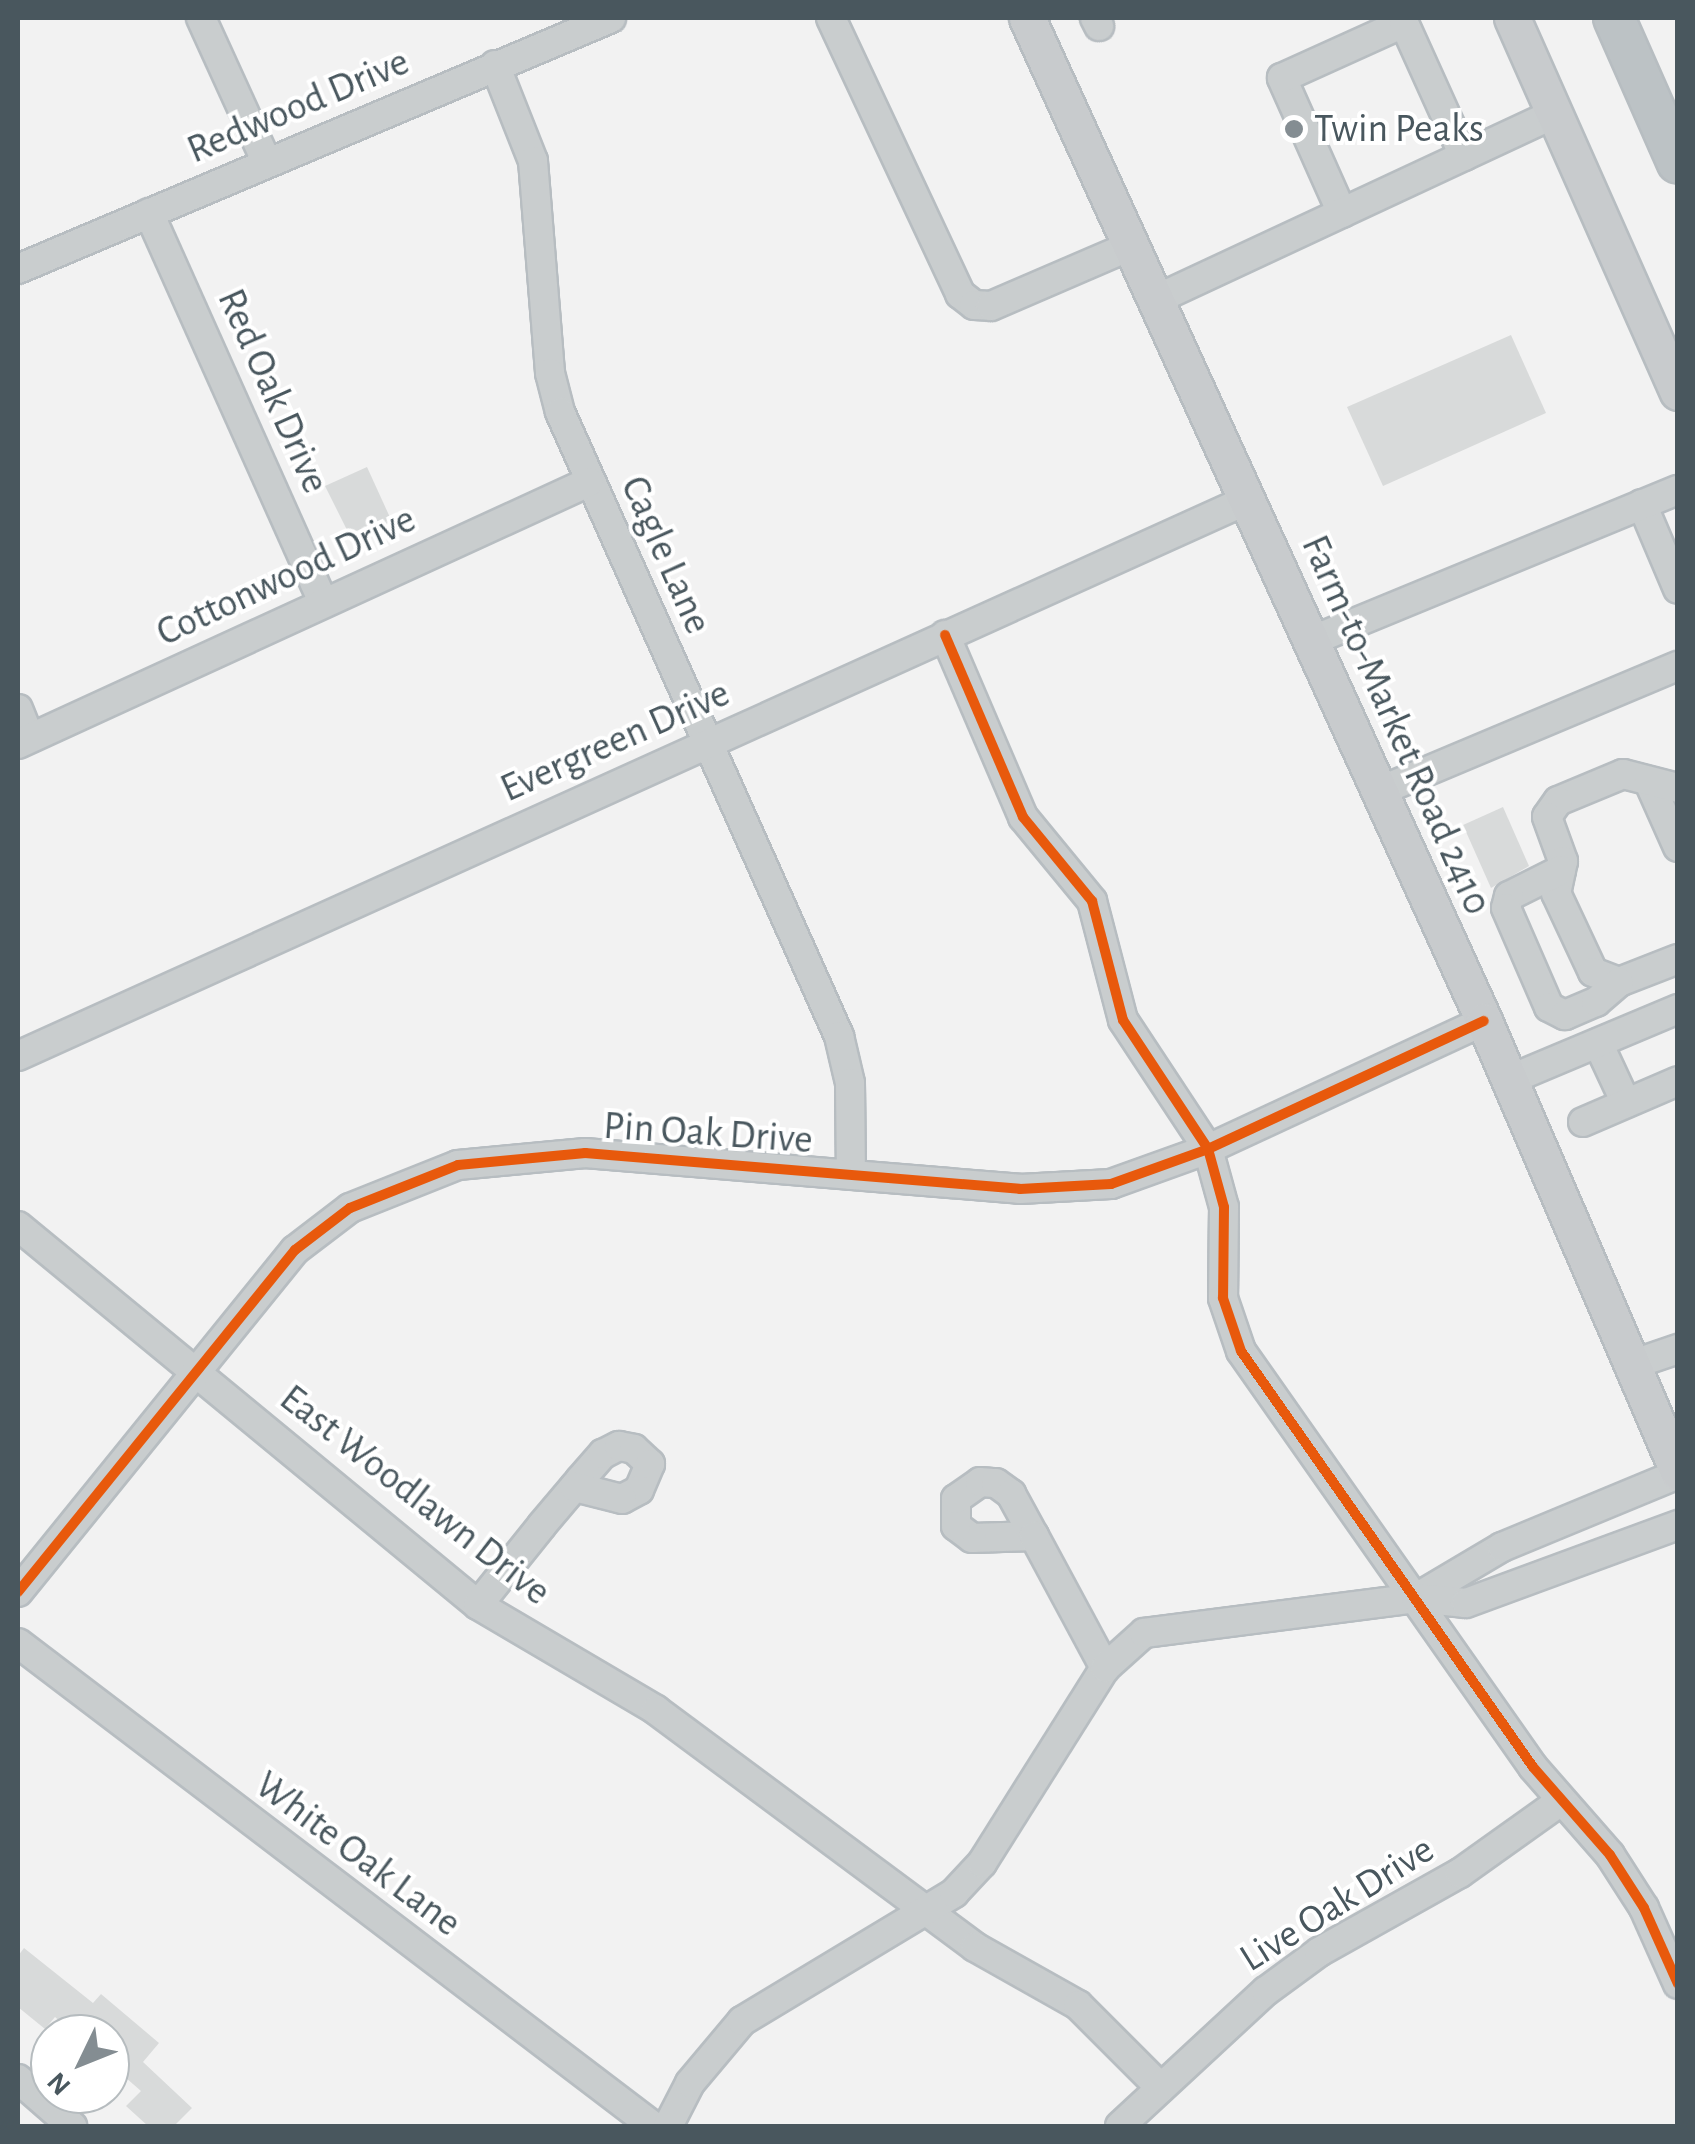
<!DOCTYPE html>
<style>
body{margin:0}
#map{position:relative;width:1695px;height:2144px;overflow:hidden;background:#f2f2f2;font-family:"Alegreya Sans",sans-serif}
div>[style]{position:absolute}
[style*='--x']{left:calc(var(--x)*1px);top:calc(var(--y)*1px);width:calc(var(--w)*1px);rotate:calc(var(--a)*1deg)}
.building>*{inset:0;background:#d8dada}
.roads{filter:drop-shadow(2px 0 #b7bdc1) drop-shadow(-2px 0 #b7bdc1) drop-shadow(0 2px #b7bdc1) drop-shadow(0 -2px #b7bdc1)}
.minor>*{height:28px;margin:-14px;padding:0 14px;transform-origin:14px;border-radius:14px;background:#c9cdce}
.major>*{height:35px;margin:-17.5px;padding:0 17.5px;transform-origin:17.5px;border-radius:17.5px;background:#c8cbcd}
.highway>*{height:40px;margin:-20px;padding:0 20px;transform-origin:20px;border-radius:20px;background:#bcc2c5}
.cycleway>*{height:10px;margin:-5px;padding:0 5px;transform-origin:5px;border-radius:5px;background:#e8590c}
.dots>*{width:28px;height:28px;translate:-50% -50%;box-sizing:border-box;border:5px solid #fff;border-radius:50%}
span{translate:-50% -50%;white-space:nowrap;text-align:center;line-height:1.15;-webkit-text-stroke:8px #fff;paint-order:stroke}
.street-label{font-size:40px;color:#49575e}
.poi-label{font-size:40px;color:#49575e}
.left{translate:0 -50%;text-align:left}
.frame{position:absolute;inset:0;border:20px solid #49575e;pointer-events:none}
.north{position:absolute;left:30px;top:2014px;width:100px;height:100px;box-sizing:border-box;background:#fff;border:2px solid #b6bcbf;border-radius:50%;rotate:227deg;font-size:28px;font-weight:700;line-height:40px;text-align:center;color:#49575e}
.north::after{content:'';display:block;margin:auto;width:35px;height:45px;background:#848d92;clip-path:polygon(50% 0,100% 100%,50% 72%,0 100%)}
</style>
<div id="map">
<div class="building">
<div style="clip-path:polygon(1511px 335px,1546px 413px,1383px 486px,1347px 407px)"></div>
<div style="clip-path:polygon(367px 467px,393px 524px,353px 542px,325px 486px)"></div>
<div style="clip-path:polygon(1503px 807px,1529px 866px,1491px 888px,1463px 825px)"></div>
<div style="clip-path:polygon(24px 1948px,93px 2003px,101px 1994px,159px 2043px,143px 2062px,192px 2108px,174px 2126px,148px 2126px,126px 2106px,141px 2091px,110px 2064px,110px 2034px,74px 2034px,55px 2017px,45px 2029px,18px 2007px,18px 1956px)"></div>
</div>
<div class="roads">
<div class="minor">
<div style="--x:201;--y:18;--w:159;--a:65.5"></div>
<div style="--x:831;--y:18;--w:305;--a:64.9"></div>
<div style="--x:960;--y:294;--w:18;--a:38"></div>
<div style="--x:974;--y:305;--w:17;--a:3"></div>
<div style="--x:991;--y:306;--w:151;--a:-23.3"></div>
<div style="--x:1095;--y:18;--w:9;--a:63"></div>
<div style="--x:495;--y:65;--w:103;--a:68.4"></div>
<div style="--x:533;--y:161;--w:213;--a:85.4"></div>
<div style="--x:550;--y:373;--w:40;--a:75.6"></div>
<div style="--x:560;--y:412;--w:684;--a:65.91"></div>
<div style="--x:839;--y:1036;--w:48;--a:76.8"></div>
<div style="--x:850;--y:1083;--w:92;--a:89.4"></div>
<div style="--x:149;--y:213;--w:426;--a:65.9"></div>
<div style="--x:1342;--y:213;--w:148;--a:-114"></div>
<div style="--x:1282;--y:78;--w:134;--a:-24.3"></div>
<div style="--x:1404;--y:23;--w:146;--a:65.7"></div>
<div style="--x:18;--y:269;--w:644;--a:-22.94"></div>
<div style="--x:1155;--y:300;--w:440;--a:-25"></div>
<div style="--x:1642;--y:504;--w:92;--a:67"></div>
<div style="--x:945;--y:635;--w:198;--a:66.8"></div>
<div style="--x:1023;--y:817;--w:109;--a:50.6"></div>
<div style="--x:1092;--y:901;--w:123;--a:75.4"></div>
<div style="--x:1123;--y:1020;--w:154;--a:56.6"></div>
<div style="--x:1208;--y:1149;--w:60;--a:74.6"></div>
<div style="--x:1224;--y:1207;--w:91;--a:90.6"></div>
<div style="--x:1223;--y:1298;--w:56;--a:71.2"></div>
<div style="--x:1241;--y:1351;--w:508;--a:54.93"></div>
<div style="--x:1533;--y:1767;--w:117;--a:48.8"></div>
<div style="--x:1610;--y:1855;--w:63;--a:57.3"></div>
<div style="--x:1644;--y:1908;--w:83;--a:65.9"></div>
<div style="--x:1311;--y:641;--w:397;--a:-22.4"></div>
<div style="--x:18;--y:709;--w:31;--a:68"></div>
<div style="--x:18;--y:744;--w:628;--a:-24.65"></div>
<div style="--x:1649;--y:782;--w:71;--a:66"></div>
<div style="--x:1678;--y:788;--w:57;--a:-165.7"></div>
<div style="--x:1623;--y:774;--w:70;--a:157.4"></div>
<div style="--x:1558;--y:801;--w:19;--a:125"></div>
<div style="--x:1547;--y:817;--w:47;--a:70"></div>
<div style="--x:1563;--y:861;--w:33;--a:102"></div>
<div style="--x:1556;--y:893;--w:87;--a:64.9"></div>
<div style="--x:1593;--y:972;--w:28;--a:21"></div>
<div style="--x:1619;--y:982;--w:63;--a:-21.3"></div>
<div style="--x:1380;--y:791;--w:323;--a:-22.8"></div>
<div style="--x:1561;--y:870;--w:58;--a:153.4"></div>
<div style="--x:1509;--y:896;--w:12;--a:104"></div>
<div style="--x:1506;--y:908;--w:108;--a:66.5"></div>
<div style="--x:1549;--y:1007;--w:18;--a:27"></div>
<div style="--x:1565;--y:1015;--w:34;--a:-23"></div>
<div style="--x:1596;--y:1002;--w:30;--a:-41"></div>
<div style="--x:1598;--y:1043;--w:66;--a:65"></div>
<div style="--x:18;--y:1056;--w:1349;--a:-24.34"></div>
<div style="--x:1509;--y:1080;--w:183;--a:-22.8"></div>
<div style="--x:1583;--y:1122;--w:103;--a:-23.3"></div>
<div style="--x:18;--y:1226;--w:596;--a:39.49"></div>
<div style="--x:478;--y:1605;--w:207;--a:30.5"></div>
<div style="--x:656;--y:1710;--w:397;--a:36.6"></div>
<div style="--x:975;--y:1947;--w:118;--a:29.4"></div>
<div style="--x:1078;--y:2005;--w:117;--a:45"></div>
<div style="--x:1631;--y:1365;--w:50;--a:-18.8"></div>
<div style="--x:1034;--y:1536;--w:62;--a:178.2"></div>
<div style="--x:972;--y:1538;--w:20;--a:-143"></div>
<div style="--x:956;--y:1526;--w:27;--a:-90"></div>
<div style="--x:956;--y:1499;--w:29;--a:-35"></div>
<div style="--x:980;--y:1482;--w:16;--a:4"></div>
<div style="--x:996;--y:1483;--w:19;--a:36"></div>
<div style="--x:1011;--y:1494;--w:48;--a:61.3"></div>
<div style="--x:1034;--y:1536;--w:150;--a:61.7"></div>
<div style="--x:18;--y:1592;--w:440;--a:-51"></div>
<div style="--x:295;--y:1250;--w:69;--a:-37.4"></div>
<div style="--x:350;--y:1208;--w:116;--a:-21.7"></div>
<div style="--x:458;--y:1165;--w:128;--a:-5.4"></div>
<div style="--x:585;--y:1153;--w:436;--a:4.7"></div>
<div style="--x:1020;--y:1189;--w:91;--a:-3.1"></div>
<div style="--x:1111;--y:1184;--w:103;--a:-19.8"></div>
<div style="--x:1208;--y:1149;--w:304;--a:-24.9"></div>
<div style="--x:1416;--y:1598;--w:100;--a:-30.7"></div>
<div style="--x:1502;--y:1547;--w:191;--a:-22.5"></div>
<div style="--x:478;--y:1605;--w:102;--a:-51.3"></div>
<div style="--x:542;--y:1525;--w:59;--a:-49.8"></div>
<div style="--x:580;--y:1480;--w:35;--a:-49"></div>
<div style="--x:603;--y:1454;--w:18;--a:-27"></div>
<div style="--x:619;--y:1446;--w:15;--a:11"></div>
<div style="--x:634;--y:1449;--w:22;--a:43"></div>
<div style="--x:650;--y:1464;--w:28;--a:113"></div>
<div style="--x:639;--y:1490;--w:19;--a:152"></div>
<div style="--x:622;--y:1499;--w:49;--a:-165.7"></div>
<div style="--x:18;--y:1643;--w:798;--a:37.26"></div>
<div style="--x:18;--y:2079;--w:72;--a:41"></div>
<div style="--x:668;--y:2126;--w:48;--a:-62.9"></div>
<div style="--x:690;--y:2083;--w:81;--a:-50"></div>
<div style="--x:742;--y:2021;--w:248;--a:-31.1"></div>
<div style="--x:954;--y:1893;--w:41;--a:-47"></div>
<div style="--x:982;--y:1863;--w:231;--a:-57.8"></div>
<div style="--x:1105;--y:1668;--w:52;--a:-41.9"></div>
<div style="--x:1144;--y:1633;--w:274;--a:-7.3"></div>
<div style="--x:1416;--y:1598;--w:50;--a:5.7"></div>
<div style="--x:1466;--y:1603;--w:226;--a:-20.2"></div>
<div style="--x:1120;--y:2126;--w:199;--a:-42.8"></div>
<div style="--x:1266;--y:1991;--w:66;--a:-36.3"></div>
<div style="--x:1319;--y:1952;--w:162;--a:-29.3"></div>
<div style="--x:1460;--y:1873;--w:124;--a:-35.5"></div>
</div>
<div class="major">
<div style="--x:1027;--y:18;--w:1102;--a:65.5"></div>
<div style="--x:1484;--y:1021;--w:491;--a:66.7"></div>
<div style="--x:1512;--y:18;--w:409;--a:66.1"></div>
</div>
<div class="highway">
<div style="--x:1614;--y:18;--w:158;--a:66.2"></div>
</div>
</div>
<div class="cycleway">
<div style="--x:945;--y:635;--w:198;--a:66.8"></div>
<div style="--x:1023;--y:817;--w:109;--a:50.6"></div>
<div style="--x:1092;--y:901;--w:123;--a:75.4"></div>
<div style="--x:1123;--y:1020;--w:154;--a:56.6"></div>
<div style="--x:1208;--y:1149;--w:60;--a:74.6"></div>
<div style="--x:1224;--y:1207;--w:91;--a:90.6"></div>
<div style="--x:1223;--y:1298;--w:56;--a:71.2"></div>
<div style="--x:1241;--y:1351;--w:508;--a:54.93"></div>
<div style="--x:1533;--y:1767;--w:117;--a:48.8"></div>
<div style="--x:1610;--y:1855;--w:63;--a:57.3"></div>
<div style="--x:1644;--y:1908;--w:83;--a:65.9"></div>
<div style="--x:18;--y:1592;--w:440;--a:-51"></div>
<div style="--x:295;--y:1250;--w:69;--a:-37.4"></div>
<div style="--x:350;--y:1208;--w:116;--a:-21.7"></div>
<div style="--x:458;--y:1165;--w:128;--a:-5.4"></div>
<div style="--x:585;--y:1153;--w:436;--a:4.7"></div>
<div style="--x:1020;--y:1189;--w:91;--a:-3.1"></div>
<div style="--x:1111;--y:1184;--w:103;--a:-19.8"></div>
<div style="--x:1208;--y:1149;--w:304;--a:-24.9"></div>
</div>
<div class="dots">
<div style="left:1294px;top:129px;background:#848d92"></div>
</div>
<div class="street-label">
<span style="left:298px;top:106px;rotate:-23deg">Redwood Drive</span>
<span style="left:273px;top:391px;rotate:66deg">Red Oak Drive</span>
<span style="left:666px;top:555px;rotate:66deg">Cagle Lane</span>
<span style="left:286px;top:576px;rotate:-25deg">Cottonwood Drive</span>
<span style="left:1396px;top:725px;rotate:66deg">Farm-to-Market Road 2410</span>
<span style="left:615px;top:741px;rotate:-24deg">Evergreen Drive</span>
<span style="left:708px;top:1133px;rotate:4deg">Pin Oak Drive</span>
<span style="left:415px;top:1495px;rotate:38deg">East Woodlawn Drive</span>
<span style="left:358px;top:1854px;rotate:37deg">White Oak Lane</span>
<span style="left:1337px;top:1904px;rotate:-32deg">Live Oak Drive</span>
</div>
<div class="poi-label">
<span class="left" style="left:1314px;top:129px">Twin Peaks</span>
</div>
<div class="frame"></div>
<div class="north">N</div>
</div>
